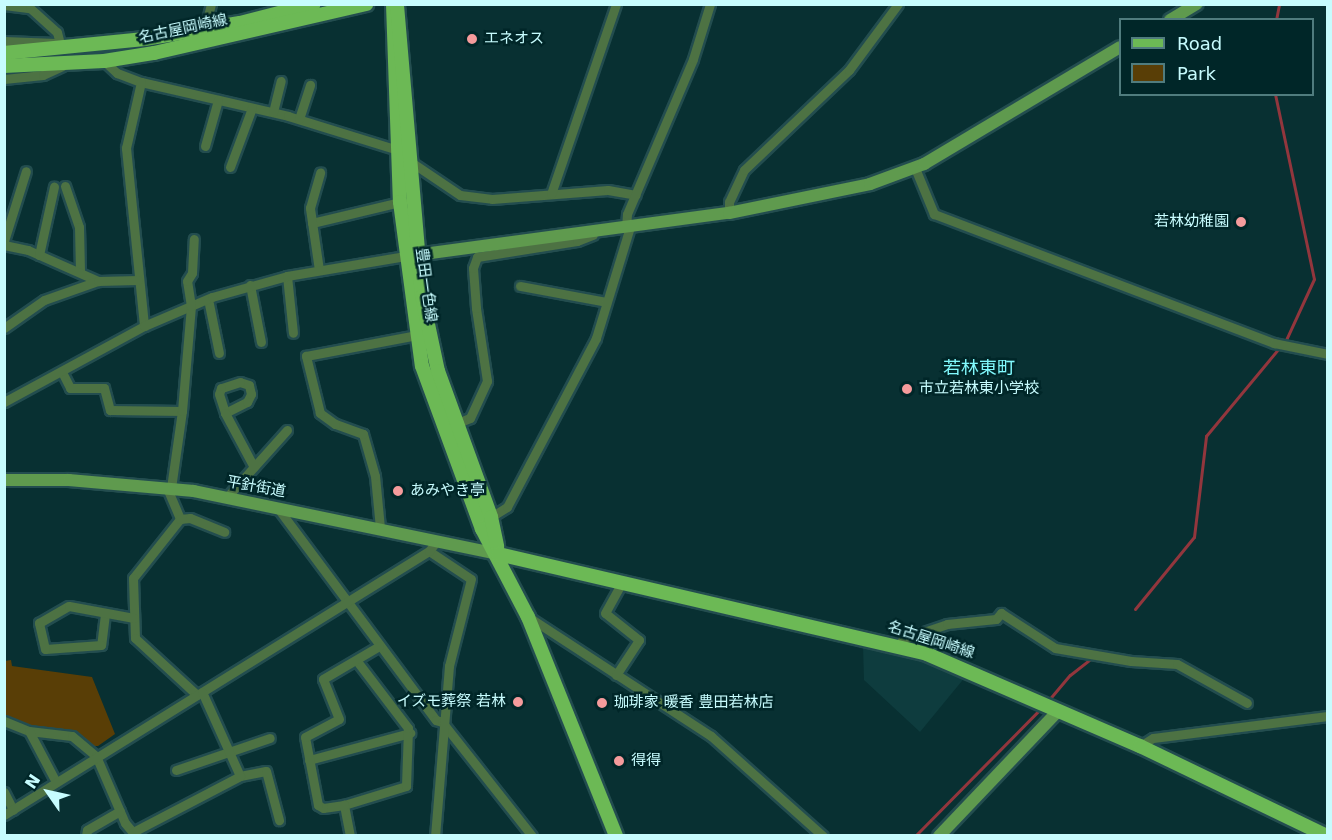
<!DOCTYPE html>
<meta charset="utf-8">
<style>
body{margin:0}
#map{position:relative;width:1332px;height:840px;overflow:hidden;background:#083032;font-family:"DejaVu Sans","Noto Sans JP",sans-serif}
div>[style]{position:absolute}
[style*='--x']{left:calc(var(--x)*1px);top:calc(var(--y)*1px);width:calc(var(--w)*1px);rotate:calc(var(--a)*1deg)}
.built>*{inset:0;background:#0e3c3e}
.green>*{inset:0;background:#593e06}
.stream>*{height:3px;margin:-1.5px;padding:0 1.5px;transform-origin:1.5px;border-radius:1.5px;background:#92363d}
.roads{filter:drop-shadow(2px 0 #234d4f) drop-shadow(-2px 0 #234d4f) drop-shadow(0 2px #234d4f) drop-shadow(0 -2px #234d4f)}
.street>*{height:9px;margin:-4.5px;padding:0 4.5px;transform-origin:4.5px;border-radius:4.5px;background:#4d7243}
.secondary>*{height:12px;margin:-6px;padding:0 6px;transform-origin:6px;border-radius:6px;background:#5f9a4e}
.primary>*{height:14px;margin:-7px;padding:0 7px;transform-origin:7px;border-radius:7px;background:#6cb955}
.dots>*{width:16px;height:16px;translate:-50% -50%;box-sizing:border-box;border:3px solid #002628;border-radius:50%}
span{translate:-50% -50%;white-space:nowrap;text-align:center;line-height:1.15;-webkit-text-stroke:5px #002628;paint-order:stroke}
.street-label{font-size:15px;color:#c7fcfe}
.poi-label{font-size:15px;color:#c7fcfe}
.left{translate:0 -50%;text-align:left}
.right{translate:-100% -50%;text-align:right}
.quarter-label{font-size:18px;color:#81f9fd}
.frame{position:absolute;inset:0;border:6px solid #c7fcfe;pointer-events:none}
.legend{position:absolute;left:1119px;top:18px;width:195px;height:78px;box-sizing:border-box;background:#002628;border:2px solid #507c7e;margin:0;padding:8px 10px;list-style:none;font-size:18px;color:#c7fcfe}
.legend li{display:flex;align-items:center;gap:12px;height:30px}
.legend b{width:30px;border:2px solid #507c7e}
.north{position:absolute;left:18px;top:762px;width:60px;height:60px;-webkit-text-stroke:4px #002628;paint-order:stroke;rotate:304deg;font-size:16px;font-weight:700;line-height:24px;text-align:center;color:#c7fcfe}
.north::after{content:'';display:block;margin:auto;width:21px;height:27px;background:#c7fcfe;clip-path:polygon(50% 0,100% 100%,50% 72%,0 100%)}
</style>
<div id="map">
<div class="built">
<div style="clip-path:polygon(863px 645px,917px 659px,966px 676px,920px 732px,864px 680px)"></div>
</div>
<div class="green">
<div style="clip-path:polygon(11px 660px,12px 666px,92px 677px,115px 734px,98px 746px,92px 746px,73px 732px,22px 724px,5px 717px,5px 661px)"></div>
</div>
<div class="stream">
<div style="--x:1276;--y:20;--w:16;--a:-79"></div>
<div style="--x:1275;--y:94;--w:189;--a:78.1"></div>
<div style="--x:1314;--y:279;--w:67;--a:114.7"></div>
<div style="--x:1135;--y:609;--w:93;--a:-50.7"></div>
<div style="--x:1194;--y:537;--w:102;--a:-83.2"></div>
<div style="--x:1206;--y:436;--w:114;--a:-50.3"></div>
<div style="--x:1047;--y:702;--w:35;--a:-50"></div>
<div style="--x:1070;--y:675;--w:29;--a:-38"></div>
<div style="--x:915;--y:836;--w:181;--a:-45.4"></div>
</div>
<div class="roads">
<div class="street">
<div style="--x:4;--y:5;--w:26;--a:7"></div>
<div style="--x:30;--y:8;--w:36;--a:42"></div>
<div style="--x:57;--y:32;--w:12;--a:76"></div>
<div style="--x:205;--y:28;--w:25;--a:-76"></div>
<div style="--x:4;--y:41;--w:52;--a:2.2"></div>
<div style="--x:104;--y:61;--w:18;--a:43"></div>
<div style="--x:117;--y:73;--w:26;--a:21"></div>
<div style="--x:141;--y:82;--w:151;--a:13"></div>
<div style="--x:288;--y:116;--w:115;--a:17.2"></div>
<div style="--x:4;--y:79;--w:39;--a:-6"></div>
<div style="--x:43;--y:75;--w:21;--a:-25"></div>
<div style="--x:141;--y:82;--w:68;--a:102.8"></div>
<div style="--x:126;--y:148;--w:179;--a:84.2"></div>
<div style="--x:273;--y:112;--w:32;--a:-76"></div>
<div style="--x:299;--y:119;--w:36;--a:-72"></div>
<div style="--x:205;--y:146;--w:48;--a:-74.2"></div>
<div style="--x:411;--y:162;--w:59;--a:34"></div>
<div style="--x:460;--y:195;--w:32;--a:7"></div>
<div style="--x:492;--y:199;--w:116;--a:-4.4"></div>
<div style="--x:608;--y:190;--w:28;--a:10"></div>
<div style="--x:230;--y:167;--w:63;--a:-69.6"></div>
<div style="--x:915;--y:168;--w:50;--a:67.6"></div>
<div style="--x:934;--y:214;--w:364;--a:20.8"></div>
<div style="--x:1274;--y:343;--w:55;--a:11.5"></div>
<div style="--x:65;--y:186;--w:43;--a:71.1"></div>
<div style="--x:79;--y:227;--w:45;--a:88.7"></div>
<div style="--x:551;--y:194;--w:201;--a:-71.1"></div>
<div style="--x:729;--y:213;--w:11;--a:-90"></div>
<div style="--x:729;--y:202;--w:35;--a:-65"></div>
<div style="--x:744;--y:170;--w:145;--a:-43.6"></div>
<div style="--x:849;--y:70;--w:82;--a:-53.4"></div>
<div style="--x:312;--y:223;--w:90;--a:-13.4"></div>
<div style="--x:626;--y:228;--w:14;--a:-86"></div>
<div style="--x:627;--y:214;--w:168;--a:-66.9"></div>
<div style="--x:693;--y:59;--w:58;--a:-72.8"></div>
<div style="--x:4;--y:241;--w:73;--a:-72.6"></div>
<div style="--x:4;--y:245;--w:25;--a:12"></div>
<div style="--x:28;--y:250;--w:77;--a:23.9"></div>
<div style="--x:39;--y:255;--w:70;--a:-77.6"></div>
<div style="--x:319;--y:270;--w:63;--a:-98.3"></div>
<div style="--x:310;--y:208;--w:37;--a:-74"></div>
<div style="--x:287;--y:276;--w:57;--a:84"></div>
<div style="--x:250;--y:285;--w:58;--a:79.1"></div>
<div style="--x:520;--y:286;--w:87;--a:10.5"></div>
<div style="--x:208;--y:299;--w:55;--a:78.5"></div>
<div style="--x:4;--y:328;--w:49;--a:-35"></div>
<div style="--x:44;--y:300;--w:57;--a:-19.4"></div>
<div style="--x:98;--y:281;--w:40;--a:-1.4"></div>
<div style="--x:62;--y:372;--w:18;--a:63"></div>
<div style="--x:70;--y:388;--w:34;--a:0"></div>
<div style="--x:104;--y:388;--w:23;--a:75"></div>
<div style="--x:110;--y:410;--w:72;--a:0.8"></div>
<div style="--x:4;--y:402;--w:159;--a:-28.5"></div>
<div style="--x:144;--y:326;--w:74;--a:-23.1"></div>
<div style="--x:212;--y:297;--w:78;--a:-15.6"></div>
<div style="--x:287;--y:276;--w:120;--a:-9.6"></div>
<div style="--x:225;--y:413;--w:25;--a:-27"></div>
<div style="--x:247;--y:402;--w:9;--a:-63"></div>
<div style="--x:251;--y:394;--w:9;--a:-103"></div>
<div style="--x:249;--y:385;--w:9;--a:-162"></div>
<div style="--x:240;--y:382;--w:20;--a:162"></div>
<div style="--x:221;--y:388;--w:6;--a:108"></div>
<div style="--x:219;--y:394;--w:20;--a:72"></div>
<div style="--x:225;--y:413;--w:61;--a:61.8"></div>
<div style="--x:455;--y:424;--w:16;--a:-22"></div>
<div style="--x:470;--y:418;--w:41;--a:-65.3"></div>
<div style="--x:487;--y:381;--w:74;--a:-98.6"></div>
<div style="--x:476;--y:308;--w:40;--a:-94.3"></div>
<div style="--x:473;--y:268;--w:12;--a:-70"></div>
<div style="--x:477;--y:257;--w:101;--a:-9.1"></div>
<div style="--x:577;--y:241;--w:17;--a:-21"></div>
<div style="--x:167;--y:488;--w:34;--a:67"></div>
<div style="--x:180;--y:519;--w:75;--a:128.5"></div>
<div style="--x:133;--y:578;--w:60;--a:88.1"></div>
<div style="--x:135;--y:638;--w:84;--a:42.6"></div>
<div style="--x:171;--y:488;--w:78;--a:-81.9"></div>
<div style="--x:182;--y:411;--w:105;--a:-85.1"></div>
<div style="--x:191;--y:306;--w:25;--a:-99"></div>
<div style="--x:187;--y:281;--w:9;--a:-58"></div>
<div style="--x:192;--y:273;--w:34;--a:-87"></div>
<div style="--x:227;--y:497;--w:90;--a:-48.2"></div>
<div style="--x:277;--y:507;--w:266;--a:53.3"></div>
<div style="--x:436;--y:720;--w:6;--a:18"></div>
<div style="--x:442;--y:722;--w:145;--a:51.7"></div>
<div style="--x:491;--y:517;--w:19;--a:-32"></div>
<div style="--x:507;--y:507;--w:191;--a:-62.2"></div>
<div style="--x:596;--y:338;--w:116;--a:-73"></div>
<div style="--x:180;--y:519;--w:10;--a:-6"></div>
<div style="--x:190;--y:518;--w:37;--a:22"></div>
<div style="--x:380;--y:528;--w:52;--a:-95.5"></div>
<div style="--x:375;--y:476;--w:44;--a:-105.9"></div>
<div style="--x:363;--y:434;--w:30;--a:-160"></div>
<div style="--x:335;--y:424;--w:19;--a:-144"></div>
<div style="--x:320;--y:413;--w:59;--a:-103.8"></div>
<div style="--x:306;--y:356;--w:113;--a:-10.7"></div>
<div style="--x:429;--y:551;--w:50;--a:33.7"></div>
<div style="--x:471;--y:579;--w:90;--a:104.2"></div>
<div style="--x:449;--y:666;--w:171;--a:94.7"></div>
<div style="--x:105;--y:614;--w:31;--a:97"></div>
<div style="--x:101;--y:645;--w:56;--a:175.9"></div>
<div style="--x:45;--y:649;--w:27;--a:-103"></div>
<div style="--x:39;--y:623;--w:34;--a:-30"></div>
<div style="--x:69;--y:606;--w:66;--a:10.5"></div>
<div style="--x:530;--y:618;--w:216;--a:33.1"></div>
<div style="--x:711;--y:736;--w:150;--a:41.8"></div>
<div style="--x:898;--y:646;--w:9;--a:-54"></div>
<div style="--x:903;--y:639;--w:46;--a:-18.8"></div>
<div style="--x:947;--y:624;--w:49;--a:-5.8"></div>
<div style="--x:996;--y:619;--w:8;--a:-50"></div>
<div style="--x:1001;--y:613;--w:64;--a:32.9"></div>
<div style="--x:1055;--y:648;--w:77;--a:9.7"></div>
<div style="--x:1131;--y:661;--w:46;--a:3.7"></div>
<div style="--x:1177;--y:664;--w:80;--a:29.1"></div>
<div style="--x:616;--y:675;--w:42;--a:-56.7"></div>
<div style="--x:639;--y:640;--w:43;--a:-141.5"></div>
<div style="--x:605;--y:613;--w:35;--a:-61"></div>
<div style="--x:4;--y:721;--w:27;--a:22"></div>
<div style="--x:29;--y:731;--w:43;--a:6.6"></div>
<div style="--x:72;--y:736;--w:31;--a:40"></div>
<div style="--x:96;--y:756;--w:73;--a:66.6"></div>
<div style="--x:125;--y:823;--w:16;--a:50"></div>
<div style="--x:29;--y:731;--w:58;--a:62.1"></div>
<div style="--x:1140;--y:746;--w:15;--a:-32"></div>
<div style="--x:1153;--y:738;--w:176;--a:-7.2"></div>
<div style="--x:309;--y:760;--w:105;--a:-15"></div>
<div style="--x:176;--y:770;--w:99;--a:-18.8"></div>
<div style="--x:240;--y:776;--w:26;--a:-11"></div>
<div style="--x:266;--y:771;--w:51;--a:75.1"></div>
<div style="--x:4;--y:792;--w:20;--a:63"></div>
<div style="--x:344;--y:805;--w:65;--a:-17"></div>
<div style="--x:406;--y:786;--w:58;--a:-88"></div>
<div style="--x:408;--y:728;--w:84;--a:-127.3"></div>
<div style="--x:4;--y:815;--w:500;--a:-31.85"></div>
<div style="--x:429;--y:551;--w:11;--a:-52"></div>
<div style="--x:133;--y:832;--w:121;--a:-27.6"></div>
<div style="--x:240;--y:776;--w:92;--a:-114.3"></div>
<div style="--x:86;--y:836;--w:6;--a:-81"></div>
<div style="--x:87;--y:830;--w:38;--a:-30"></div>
<div style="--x:350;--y:836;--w:32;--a:-101"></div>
<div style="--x:344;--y:805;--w:21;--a:172"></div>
<div style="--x:323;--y:808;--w:6;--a:-149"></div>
<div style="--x:318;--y:805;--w:69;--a:-100.8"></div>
<div style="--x:305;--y:737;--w:38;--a:-28"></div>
<div style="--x:339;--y:719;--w:43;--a:-111.8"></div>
<div style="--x:323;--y:679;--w:65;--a:-30.5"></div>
</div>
<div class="secondary">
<div style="--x:1170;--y:20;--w:31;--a:-31"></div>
<div style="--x:409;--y:256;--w:323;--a:-7.7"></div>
<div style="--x:729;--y:213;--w:144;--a:-11.6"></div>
<div style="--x:870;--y:184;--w:58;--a:-20.3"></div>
<div style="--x:924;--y:164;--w:228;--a:-30.8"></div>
<div style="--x:4;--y:480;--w:65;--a:0"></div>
<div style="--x:69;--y:480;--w:125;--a:5"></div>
<div style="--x:194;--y:491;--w:310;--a:11.7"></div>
<div style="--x:939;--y:836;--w:173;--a:-46.4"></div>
</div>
<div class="primary">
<div style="--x:393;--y:4;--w:198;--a:88"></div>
<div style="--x:400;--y:202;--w:165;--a:82.4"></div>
<div style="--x:422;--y:366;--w:174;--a:69.8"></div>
<div style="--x:482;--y:529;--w:99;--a:62.4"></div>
<div style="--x:528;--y:617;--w:236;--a:68.1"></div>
<div style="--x:397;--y:5;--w:292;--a:85.1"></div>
<div style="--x:422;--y:296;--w:77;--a:78"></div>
<div style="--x:438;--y:371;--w:155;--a:70"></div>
<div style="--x:491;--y:517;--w:30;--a:78"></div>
<div style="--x:4;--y:53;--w:141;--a:-5.7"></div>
<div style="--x:144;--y:39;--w:97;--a:-9.5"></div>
<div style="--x:240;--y:23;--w:76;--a:-14.4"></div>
<div style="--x:4;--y:66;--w:100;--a:-2.9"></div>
<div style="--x:104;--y:61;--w:51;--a:-9.1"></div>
<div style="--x:154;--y:53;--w:218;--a:-13"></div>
<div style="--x:498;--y:554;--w:441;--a:13.1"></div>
<div style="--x:927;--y:654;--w:232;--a:23.4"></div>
<div style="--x:1140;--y:746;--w:208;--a:25.7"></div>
</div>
</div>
<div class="dots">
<div style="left:472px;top:39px;background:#f59b9c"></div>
<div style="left:1241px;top:222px;background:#f59b9c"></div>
<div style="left:907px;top:389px;background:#f59b9c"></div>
<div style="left:398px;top:491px;background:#f59b9c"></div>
<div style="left:518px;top:702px;background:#f59b9c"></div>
<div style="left:602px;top:703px;background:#f59b9c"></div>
<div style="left:619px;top:761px;background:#f59b9c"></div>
</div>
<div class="street-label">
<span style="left:183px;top:29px;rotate:-12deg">名古屋岡崎線</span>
<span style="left:426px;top:285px;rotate:82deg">豊田一色線</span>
<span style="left:256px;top:487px;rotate:10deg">平針街道</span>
<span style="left:931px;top:640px;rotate:18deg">名古屋岡崎線</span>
</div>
<div class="poi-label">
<span class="left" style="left:484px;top:39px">エネオス</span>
<span class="right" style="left:1229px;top:222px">若林幼稚園</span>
<span class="left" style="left:919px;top:389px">市立若林東小学校</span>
<span class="left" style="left:410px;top:491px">あみやき亭</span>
<span class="right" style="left:506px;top:702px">イズモ葬祭 若林</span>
<span class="left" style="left:614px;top:703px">珈琲家 暖香 豊田若林店</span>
<span class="left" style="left:631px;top:761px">得得</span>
</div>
<div class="quarter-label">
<span style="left:979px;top:368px">若林東町</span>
</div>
<div class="frame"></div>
<ul class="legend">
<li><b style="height:8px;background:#6cb955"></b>Road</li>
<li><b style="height:16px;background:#593e06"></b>Park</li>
</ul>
<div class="north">N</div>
</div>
